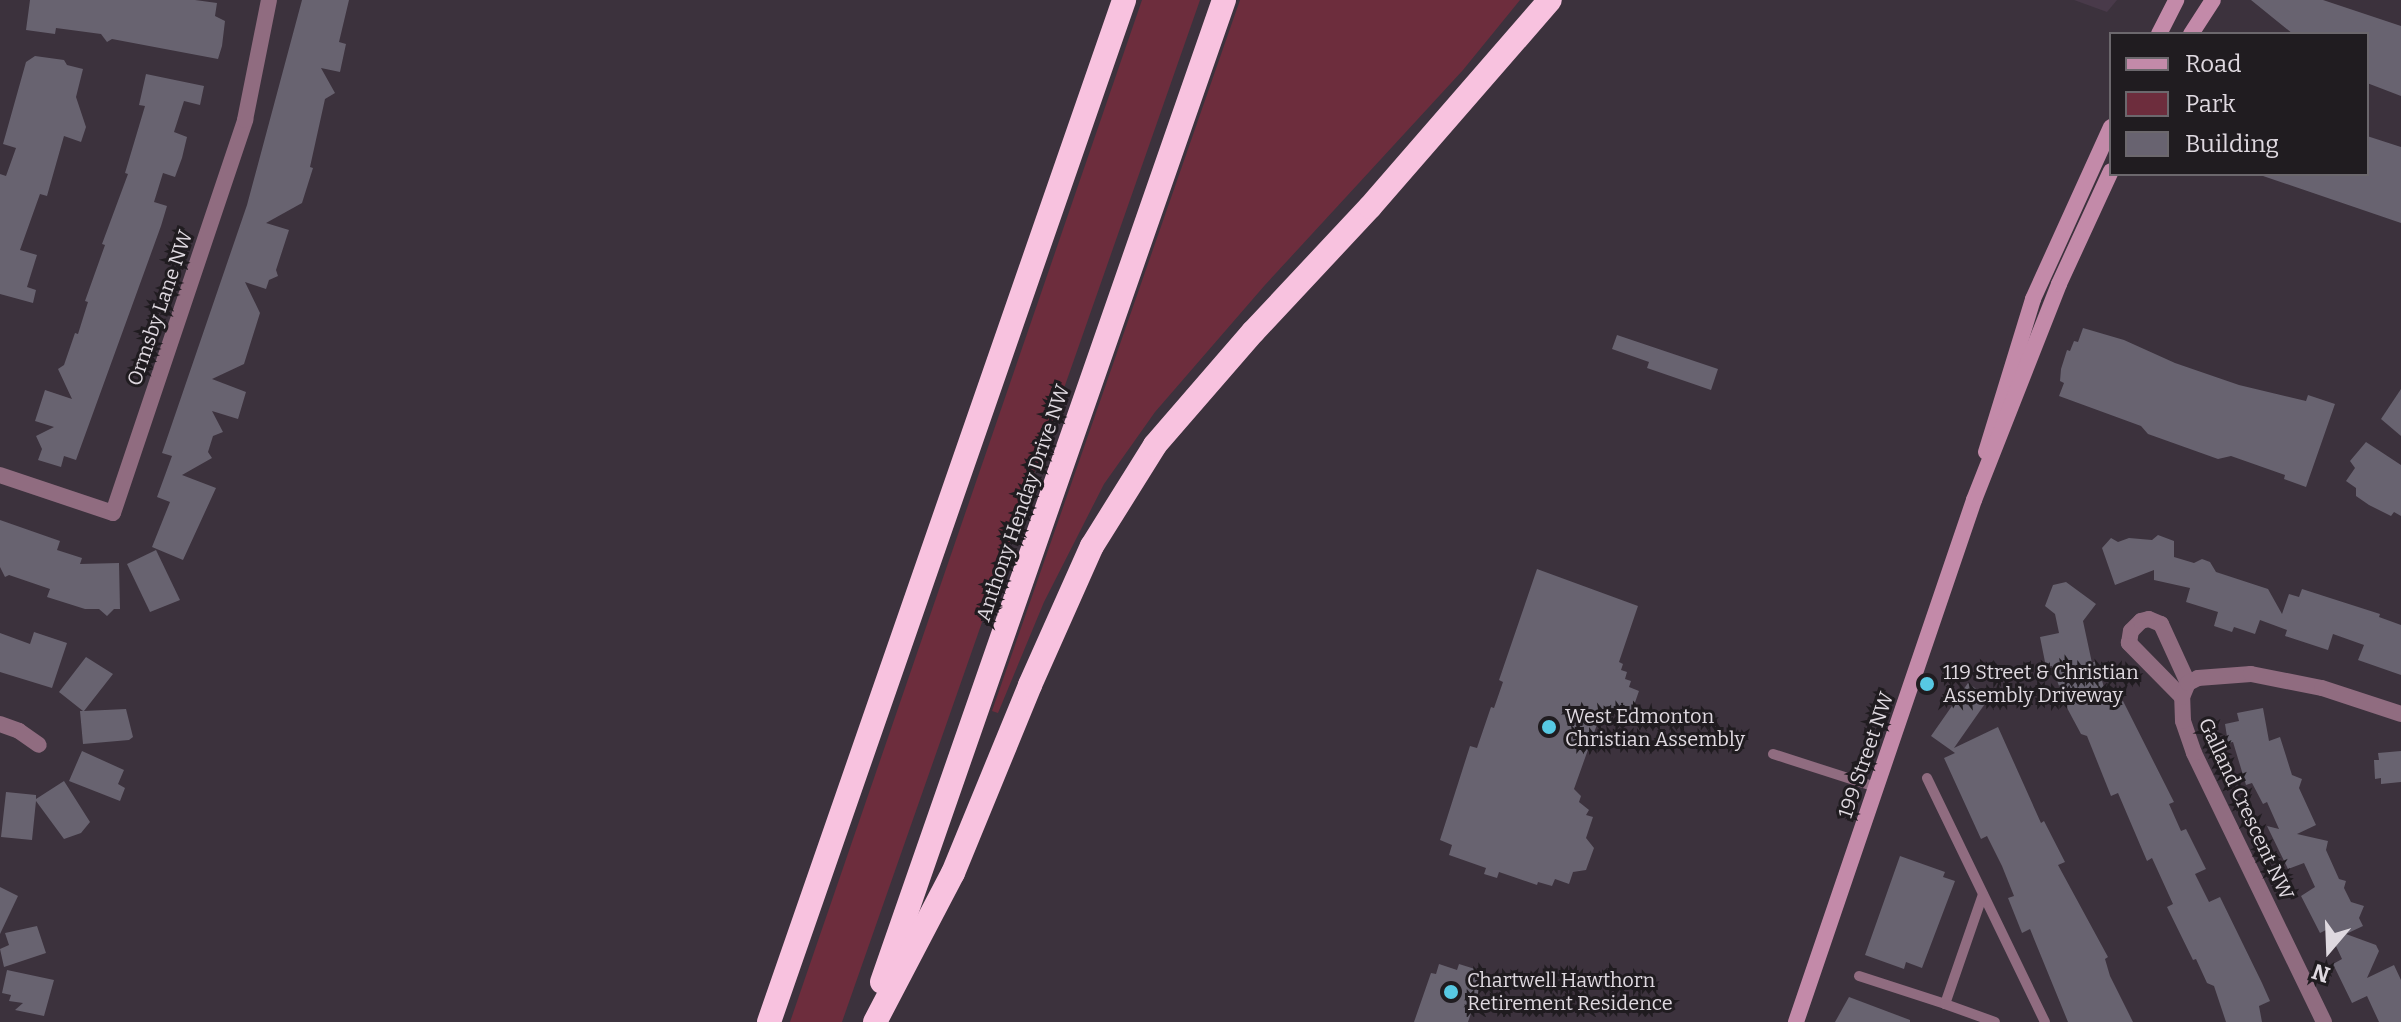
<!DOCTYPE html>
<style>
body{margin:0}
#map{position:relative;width:2401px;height:1022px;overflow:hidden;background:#3c323d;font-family:Bitter,serif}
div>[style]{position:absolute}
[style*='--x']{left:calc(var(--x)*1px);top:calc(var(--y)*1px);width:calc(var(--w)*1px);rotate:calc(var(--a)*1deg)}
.built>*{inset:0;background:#493a4a}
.green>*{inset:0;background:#6d2d3d}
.building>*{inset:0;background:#686370}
.lane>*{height:10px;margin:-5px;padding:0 5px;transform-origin:5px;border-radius:5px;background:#906c80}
.street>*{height:16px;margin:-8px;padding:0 8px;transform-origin:8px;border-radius:8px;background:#906c80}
.secondary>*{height:16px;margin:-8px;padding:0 8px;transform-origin:8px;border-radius:8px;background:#c38aa9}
.highway>*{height:24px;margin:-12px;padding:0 12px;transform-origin:12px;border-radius:12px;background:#f8c2df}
.dots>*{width:22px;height:22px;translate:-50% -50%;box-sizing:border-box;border:4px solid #201c20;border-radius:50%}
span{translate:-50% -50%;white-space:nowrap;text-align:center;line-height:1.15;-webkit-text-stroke:6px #201c20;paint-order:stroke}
.street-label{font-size:20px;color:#dfd9e0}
.poi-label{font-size:20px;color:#dfd9e0}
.left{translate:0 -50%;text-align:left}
.legend{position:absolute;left:2109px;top:32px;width:260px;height:144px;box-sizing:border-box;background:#201c20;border:2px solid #6c686d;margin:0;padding:10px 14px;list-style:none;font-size:24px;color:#dfd9e0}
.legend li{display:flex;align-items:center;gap:16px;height:40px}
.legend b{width:40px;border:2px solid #6c686d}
.north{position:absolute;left:2289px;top:910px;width:80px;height:80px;-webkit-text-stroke:6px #201c20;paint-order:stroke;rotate:199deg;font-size:22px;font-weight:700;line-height:32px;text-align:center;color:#dfd9e0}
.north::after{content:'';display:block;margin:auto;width:28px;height:36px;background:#dfd9e0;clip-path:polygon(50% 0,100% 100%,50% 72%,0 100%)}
</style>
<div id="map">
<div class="built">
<div style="clip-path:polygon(2074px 0,2117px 0,2107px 12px)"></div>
</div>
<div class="green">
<div style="clip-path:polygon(1142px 0,1200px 0,842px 1022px,790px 1022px)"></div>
<div style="clip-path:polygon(1240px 0,1520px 0,1463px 70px,1265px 285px,1155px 412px,1104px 484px,1044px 602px,998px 713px,992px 711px)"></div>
</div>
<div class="building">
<div style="clip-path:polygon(30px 0,195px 0,217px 3px,215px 16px,225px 21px,222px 46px,218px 59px,112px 39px,107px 42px,101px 34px,56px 28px,55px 34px,26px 30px)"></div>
<div style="clip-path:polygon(302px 0,349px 0,339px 42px,346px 44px,340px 72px,321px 68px,335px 93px,325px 99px,310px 167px,313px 168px,302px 203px,266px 223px,289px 230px,276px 270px,278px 276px,269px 280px,266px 289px,245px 282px,260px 313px,244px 364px,212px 379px,246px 392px,238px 419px,212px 411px,223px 432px,213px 436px,208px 452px,212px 458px,182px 475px,216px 488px,183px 560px,152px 547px,170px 502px,157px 497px,172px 456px,162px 453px,247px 205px)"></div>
<div style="clip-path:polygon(2251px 0,2323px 0,2401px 26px,2401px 96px,2367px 83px,2367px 34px,2293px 34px)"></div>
<div style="clip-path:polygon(35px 56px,64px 60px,67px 65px,83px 69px,76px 97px,86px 127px,81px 142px,64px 136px,47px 196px,40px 194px,20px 250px,37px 255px,27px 287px,36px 290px,33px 303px,0 294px,0 174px,6px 176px,16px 148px,3px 144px,26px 62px)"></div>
<div style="clip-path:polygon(146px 74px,204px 86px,200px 105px,184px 101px,174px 132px,187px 137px,182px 158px,175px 177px,163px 173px,154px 202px,167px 206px,161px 226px,76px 460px,64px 456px,61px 467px,38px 460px,42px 449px,36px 436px,54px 427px,35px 421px,45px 390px,72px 399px,58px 369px,64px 365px,75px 333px,78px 334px,88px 302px,85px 301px,105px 245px,102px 244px,128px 174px,125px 173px,145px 106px,139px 105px)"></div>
<div style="clip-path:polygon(2367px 136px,2401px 147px,2401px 223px,2263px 176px,2367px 174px)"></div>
<div style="clip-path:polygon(2083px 328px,2124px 340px,2175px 363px,2239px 385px,2306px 401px,2308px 395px,2335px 404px,2306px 487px,2284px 479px,2285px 475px,2231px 456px,2218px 459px,2148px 434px,2141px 426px,2059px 396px,2064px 383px,2060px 381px,2061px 369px,2067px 350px,2070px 351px,2074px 341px,2078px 342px)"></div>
<div style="clip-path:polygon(1617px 335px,1718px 369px,1711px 390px,1647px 368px,1649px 362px,1612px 349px)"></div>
<div style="clip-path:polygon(2401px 389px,2401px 436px,2381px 419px)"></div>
<div style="clip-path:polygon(2366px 442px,2401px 465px,2401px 516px,2394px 512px,2391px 516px,2369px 505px,2356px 496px,2356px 488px,2346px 481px,2355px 468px,2350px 461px)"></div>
<div style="clip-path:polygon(0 520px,60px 541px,57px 550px,82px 558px,80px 564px,119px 563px,120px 609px,114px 609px,107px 616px,99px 609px,85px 609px,47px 597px,50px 589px,9px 575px,5px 577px,0 567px)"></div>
<div style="clip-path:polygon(2158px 535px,2174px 541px,2174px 557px,2194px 563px,2202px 559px,2210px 562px,2216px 572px,2268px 589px,2282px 614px,2289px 594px,2299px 597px,2302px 589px,2380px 614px,2379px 617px,2401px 625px,2401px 675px,2358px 660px,2364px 645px,2333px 634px,2328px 650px,2285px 636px,2287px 630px,2260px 620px,2255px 634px,2234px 627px,2232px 632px,2214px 626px,2218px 612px,2186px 602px,2190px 588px,2154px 580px,2154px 570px,2115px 585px,2102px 548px,2111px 538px,2118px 542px,2129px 538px,2152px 540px)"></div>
<div style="clip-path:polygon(156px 550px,180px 600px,150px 612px,127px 564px)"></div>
<div style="clip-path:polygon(1537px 569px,1638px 606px,1619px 662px,1623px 664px,1621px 670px,1627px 672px,1625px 679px,1631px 681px,1629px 687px,1639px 691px,1632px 711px,1622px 708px,1620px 713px,1614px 710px,1612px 715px,1600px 716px,1574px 789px,1581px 796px,1579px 802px,1589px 810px,1586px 815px,1593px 817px,1586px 838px,1594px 848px,1586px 870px,1573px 872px,1569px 884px,1555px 879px,1552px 886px,1538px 882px,1537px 885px,1499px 872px,1497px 878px,1484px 874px,1486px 868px,1449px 855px,1452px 845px,1440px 840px,1470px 746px,1477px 748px,1491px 707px,1494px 708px,1503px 682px,1499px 680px)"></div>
<div style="clip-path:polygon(2066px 582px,2096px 604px,2083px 621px,2092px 663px,2096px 661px,2110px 707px,2123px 701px,2174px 802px,2169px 804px,2181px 831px,2186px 829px,2206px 869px,2195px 874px,2209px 902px,2220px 897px,2262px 983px,2270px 1001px,2259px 1006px,2262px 1022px,2226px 1022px,2214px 986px,2207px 983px,2196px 959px,2193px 960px,2167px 907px,2173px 904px,2152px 858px,2147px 861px,2118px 793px,2111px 796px,2087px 736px,2081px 734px,2066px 706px,2052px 666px,2046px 667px,2040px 637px,2059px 633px,2055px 614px,2045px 606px,2053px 585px)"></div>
<div style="clip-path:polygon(34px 632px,67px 643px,52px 688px,0 672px,0 633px,30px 644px)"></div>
<div style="clip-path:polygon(86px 657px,113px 674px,84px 711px,126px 709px,133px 737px,129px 740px,83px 744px,80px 711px,83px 711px,59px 692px)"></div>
<div style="clip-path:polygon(1968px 683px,1989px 698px,1954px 748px,1998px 727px,2041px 823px,2044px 821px,2065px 862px,2058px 865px,2108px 957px,2105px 959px,2110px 976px,2133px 1022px,2068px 1022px,2030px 929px,2022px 933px,2008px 898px,2014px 896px,2002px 866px,1987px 836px,1981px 839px,1944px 758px,1955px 753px,1931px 736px)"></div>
<div style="clip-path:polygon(2263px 708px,2269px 741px,2280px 737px,2292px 775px,2302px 779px,2299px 788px,2316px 825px,2297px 834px,2328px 841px,2326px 850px,2339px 879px,2346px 881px,2344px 888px,2351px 902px,2364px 906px,2359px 918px,2363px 926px,2346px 934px,2376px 945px,2379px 951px,2367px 978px,2394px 965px,2401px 980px,2401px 1022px,2379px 1022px,2367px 996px,2352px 1003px,2333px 964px,2342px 959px,2328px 929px,2320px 933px,2301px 896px,2315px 887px,2304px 863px,2288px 869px,2267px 826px,2279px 829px,2267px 802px,2263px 804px,2252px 783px,2246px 785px,2233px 742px,2228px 743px,2225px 724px,2239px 721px,2237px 713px)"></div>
<div style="clip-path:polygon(82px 751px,124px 770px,118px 784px,125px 788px,120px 801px,69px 781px)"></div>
<div style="clip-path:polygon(2401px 751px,2401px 782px,2381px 784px,2381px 778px,2375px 779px,2374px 760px,2379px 760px,2378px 753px)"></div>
<div style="clip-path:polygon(64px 781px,90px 822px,81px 833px,64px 839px,36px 801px,32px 840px,1px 837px,6px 792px,36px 795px,36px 799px)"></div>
<div style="clip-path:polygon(1900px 856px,1945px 872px,1943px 877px,1955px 881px,1922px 968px,1906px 962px,1904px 969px,1865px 955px)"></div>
<div style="clip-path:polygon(0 887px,18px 896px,0 934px)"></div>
<div style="clip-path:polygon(37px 926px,46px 953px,4px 967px,0 949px,9px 945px,5px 933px)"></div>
<div style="clip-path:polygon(1439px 964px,1457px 970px,1459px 964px,1475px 969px,1473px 976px,1478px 977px,1475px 986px,1480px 987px,1468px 1022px,1414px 1022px,1431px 973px,1436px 974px)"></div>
<div style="clip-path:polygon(7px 970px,54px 980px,44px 1016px,15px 1010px,23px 1003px,9px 1001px,11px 995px,2px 993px)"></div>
<div style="clip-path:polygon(1849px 997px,1910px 1020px,1910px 1022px,1835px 1022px)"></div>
</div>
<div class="lane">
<div style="--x:1773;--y:754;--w:108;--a:17.8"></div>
<div style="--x:1927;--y:778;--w:271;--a:64.2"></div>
<div style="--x:1859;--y:976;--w:90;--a:18"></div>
<div style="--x:1945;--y:1004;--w:116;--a:-70.9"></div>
<div style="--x:1945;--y:1004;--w:53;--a:19.8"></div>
</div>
<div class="street">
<div style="--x:0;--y:475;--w:119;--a:18.6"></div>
<div style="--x:113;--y:513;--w:415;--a:-71.4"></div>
<div style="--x:245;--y:120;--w:122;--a:-78.7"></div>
<div style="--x:2182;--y:697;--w:76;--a:-134.5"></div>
<div style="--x:2129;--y:643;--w:12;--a:-81"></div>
<div style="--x:2131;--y:631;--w:14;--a:-45"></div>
<div style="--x:2141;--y:621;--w:8;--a:-14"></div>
<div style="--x:2149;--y:619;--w:13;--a:23"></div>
<div style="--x:2161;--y:624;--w:65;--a:65.4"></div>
<div style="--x:0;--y:724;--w:20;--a:20"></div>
<div style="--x:19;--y:731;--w:24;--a:35"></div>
<div style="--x:2324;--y:1022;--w:299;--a:-115.8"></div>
<div style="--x:2194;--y:753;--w:34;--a:-109"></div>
<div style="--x:2183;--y:721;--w:24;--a:-92"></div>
<div style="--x:2182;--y:697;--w:15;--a:-67"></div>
<div style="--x:2188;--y:683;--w:11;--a:-27"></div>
<div style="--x:2198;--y:678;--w:53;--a:-4.3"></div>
<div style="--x:2251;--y:674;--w:72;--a:11.2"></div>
<div style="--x:2322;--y:688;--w:83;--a:18.2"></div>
</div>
<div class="secondary">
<div style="--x:2159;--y:34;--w:38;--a:-63"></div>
<div style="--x:2191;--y:34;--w:40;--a:-57.1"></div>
<div style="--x:1986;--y:452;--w:160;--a:-72.9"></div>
<div style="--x:2033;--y:299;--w:189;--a:-65.6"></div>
<div style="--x:1796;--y:1022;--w:552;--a:-71.17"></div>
<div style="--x:1974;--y:500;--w:232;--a:-68.5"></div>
<div style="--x:2059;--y:284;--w:124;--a:-65.3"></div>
</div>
<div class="highway">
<div style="--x:882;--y:982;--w:1040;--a:-70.8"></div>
<div style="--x:769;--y:1022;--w:1082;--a:-70.84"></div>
<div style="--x:875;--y:1022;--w:168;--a:-62.4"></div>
<div style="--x:953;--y:873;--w:203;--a:-67.7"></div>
<div style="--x:1030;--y:685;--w:152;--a:-66"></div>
<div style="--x:1092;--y:546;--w:119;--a:-58"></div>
<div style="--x:1155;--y:445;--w:150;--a:-49.1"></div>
<div style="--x:1253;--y:332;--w:171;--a:-46.9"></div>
<div style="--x:1370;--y:207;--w:274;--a:-49"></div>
</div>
<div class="dots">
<div style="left:1927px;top:684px;background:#57c9e3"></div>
<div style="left:1549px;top:727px;background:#57c9e3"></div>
<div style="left:1451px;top:992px;background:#57c9e3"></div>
</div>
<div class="street-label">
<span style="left:160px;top:308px;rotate:-71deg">Ormsby Lane NW</span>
<span style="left:1023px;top:503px;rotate:-71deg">Anthony Henday Drive NW</span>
<span style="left:1866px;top:755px;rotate:-71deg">199 Street NW</span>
<span style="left:2246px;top:809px;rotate:65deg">Galland Crescent NW</span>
</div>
<div class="poi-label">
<span class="left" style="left:1943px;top:684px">119 Street &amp; Christian<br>Assembly Driveway</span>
<span class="left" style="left:1565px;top:728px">West Edmonton<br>Christian Assembly</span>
<span class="left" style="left:1467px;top:992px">Chartwell Hawthorn<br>Retirement Residence</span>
</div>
<ul class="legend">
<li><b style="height:10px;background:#c38aa9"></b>Road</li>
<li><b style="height:22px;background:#6d2d3d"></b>Park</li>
<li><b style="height:22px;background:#686370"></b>Building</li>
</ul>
<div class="north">N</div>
</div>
